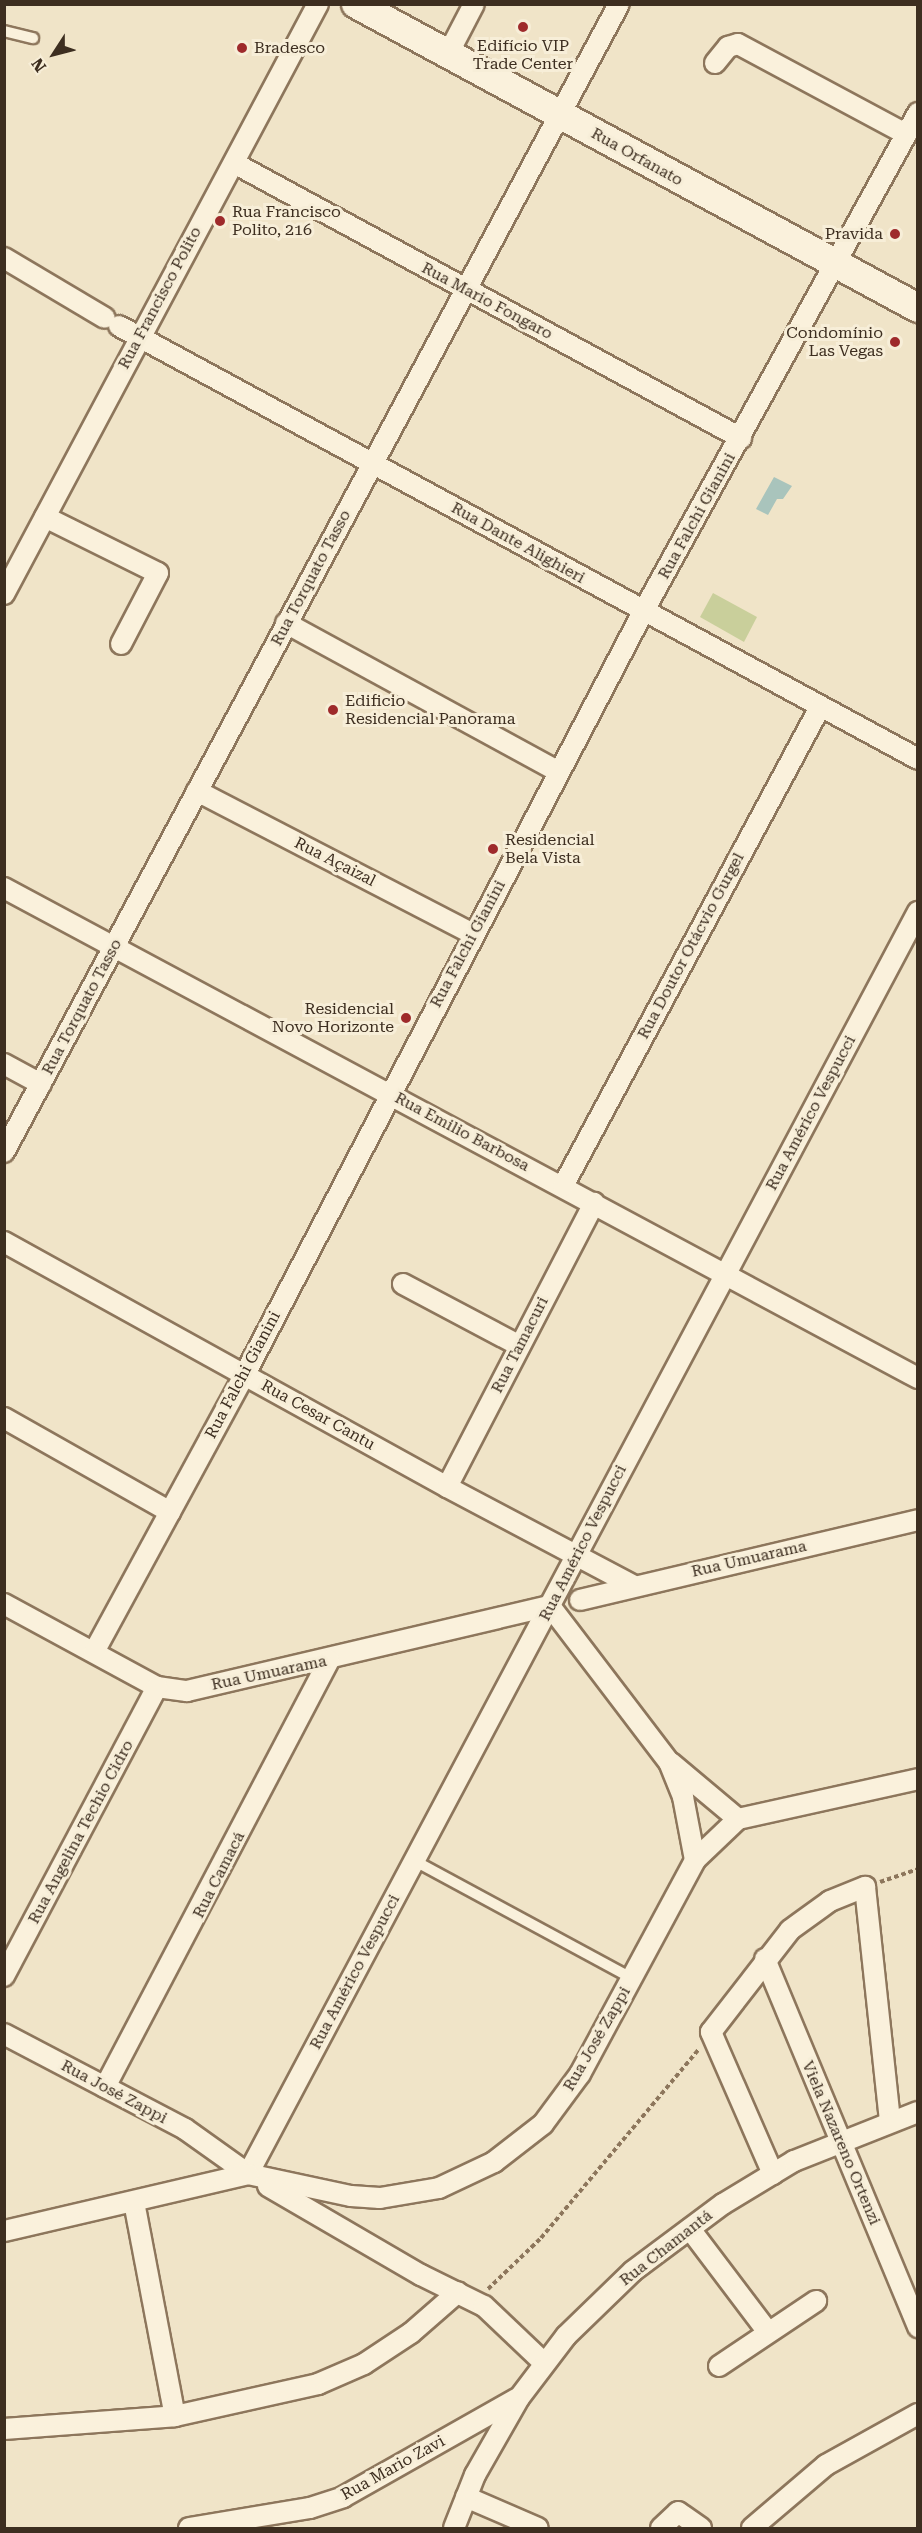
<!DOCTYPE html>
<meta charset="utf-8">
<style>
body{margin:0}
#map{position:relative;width:922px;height:2533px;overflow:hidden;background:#f0e4c8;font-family:"Roboto Serif",serif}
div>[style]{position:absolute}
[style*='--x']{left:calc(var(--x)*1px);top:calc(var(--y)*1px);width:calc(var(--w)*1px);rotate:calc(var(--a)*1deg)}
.green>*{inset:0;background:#c9cf9b}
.water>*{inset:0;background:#a9c4bc}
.path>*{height:4px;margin-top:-2px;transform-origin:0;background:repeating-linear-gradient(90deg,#8d765c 0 4.5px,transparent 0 7.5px)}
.roads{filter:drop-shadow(2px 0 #8d765c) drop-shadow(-2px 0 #8d765c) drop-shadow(0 2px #8d765c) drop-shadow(0 -2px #8d765c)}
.lane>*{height:10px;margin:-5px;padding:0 5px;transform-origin:5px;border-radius:5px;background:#faf1dc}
.street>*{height:20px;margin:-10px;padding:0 10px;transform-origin:10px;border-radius:10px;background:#faf1dc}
.secondary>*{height:28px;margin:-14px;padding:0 14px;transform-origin:14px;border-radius:14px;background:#faf1dc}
.dots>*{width:16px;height:16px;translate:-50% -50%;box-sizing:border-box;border:3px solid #f7eed8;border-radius:50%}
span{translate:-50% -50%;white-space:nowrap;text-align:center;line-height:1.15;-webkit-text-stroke:6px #f7eed8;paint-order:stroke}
.poi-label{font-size:16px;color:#3d2e20}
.left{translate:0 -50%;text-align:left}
.right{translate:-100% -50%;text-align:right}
.street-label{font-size:16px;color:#3d2e20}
.frame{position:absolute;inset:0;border:6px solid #3d2e20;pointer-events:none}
.north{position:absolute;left:24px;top:24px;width:60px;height:60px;-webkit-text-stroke:4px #f7eed8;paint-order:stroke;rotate:234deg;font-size:16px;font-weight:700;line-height:24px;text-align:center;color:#3d2e20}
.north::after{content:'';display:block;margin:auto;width:21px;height:27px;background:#3d2e20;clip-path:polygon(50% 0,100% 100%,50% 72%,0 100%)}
</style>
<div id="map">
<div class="green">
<div style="clip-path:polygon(713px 593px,757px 617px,744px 642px,700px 617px)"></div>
</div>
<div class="water">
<div style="clip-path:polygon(774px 477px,792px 486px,783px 499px,777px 499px,768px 515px,756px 509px)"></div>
</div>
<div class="path">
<div style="--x:880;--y:1882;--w:40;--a:-18.9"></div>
<div style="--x:488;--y:2289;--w:74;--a:-43.9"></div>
<div style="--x:541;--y:2238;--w:246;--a:-50.1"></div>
</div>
<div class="roads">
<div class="lane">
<div style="--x:4;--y:31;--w:30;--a:14"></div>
<div style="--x:415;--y:1861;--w:246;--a:28.4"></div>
</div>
<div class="street">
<div style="--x:448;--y:54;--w:56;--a:-62.5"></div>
<div style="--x:715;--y:63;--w:21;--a:-51"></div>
<div style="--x:728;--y:47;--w:10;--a:-17"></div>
<div style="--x:738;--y:44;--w:191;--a:28.2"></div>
<div style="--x:234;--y:163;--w:577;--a:28.48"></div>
<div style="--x:4;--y:258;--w:117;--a:30.7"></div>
<div style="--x:119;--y:326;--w:909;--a:28.45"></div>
<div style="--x:45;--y:517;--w:126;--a:26.4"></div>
<div style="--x:158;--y:573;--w:80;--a:117.5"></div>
<div style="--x:4;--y:594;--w:668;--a:-61.98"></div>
<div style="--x:286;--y:623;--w:311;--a:28.6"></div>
<div style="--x:197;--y:791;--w:311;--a:27.4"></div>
<div style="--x:4;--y:888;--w:1037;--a:28.2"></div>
<div style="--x:4;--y:1064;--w:42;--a:28.4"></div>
<div style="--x:4;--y:1152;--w:1302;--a:-61.82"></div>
<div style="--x:563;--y:1186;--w:544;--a:-61.78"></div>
<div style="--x:4;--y:1242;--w:506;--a:28.94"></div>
<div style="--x:447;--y:1487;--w:212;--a:27.9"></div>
<div style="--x:403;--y:1284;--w:132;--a:27.9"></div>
<div style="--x:4;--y:1418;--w:191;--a:29.5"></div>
<div style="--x:447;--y:1487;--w:320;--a:-62.6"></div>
<div style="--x:580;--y:1600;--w:347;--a:-13.3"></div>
<div style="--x:4;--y:1604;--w:174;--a:28.5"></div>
<div style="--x:157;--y:1687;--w:30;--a:8"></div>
<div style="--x:187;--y:1691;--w:373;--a:-13.2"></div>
<div style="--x:550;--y:1606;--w:196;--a:52.7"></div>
<div style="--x:669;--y:1762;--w:38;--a:68"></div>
<div style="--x:683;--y:1797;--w:64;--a:79.2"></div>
<div style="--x:94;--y:1652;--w:316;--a:-61.5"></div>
<div style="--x:245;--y:1374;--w:860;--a:-62.42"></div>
<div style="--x:643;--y:612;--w:570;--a:-61.14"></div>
<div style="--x:671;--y:1763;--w:87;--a:39.9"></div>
<div style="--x:765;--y:1959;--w:399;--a:67.4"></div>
<div style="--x:4;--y:1976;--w:327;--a:-62.1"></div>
<div style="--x:4;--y:2034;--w:204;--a:27.7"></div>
<div style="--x:185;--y:2129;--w:77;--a:35.5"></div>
<div style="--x:248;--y:2174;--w:105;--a:12.1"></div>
<div style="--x:351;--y:2196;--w:29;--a:4"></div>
<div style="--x:380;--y:2198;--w:60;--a:-9.6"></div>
<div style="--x:439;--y:2188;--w:61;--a:-25.3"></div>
<div style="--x:494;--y:2162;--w:62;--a:-37.8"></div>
<div style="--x:543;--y:2124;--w:62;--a:-53.5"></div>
<div style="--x:580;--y:2074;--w:243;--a:-61.7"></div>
<div style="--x:695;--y:1860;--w:59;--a:-43.6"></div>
<div style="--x:738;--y:1819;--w:184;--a:-12.5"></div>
<div style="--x:105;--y:2087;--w:482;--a:-62.3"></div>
<div style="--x:248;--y:2174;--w:1429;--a:-62.04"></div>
<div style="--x:773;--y:2174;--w:155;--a:-113.6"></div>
<div style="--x:711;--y:2032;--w:129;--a:-52.2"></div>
<div style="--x:790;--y:1930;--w:49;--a:-35.9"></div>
<div style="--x:830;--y:1901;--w:38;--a:-22"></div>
<div style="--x:865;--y:1887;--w:235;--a:83.9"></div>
<div style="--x:268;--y:2186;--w:177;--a:30.2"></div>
<div style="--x:421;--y:2275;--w:70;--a:26.2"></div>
<div style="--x:484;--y:2306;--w:83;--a:43.5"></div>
<div style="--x:134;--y:2202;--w:218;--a:79.2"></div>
<div style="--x:690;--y:2229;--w:129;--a:52.9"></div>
<div style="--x:4;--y:2231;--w:251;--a:-13.1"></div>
<div style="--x:719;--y:2366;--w:117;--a:-33.8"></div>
<div style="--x:4;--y:2429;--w:171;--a:-4.3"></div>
<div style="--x:175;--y:2416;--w:147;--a:-12.6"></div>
<div style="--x:318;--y:2384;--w:50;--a:-23.5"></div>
<div style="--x:364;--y:2364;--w:56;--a:-33.4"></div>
<div style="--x:411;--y:2333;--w:62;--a:-41.1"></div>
<div style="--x:466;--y:2497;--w:78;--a:23.3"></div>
<div style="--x:189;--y:2528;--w:123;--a:-9.4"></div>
<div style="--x:310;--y:2508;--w:35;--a:-18"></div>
<div style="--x:343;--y:2497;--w:199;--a:-29.5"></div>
<div style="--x:454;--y:2528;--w:57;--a:-68.4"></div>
<div style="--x:475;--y:2475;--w:89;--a:-60.3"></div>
<div style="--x:519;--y:2398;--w:78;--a:-52.8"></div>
<div style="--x:566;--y:2336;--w:93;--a:-44.1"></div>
<div style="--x:633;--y:2271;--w:112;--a:-36.7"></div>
<div style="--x:723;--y:2204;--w:83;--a:-31.2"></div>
<div style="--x:794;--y:2161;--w:133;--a:-21.6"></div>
<div style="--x:661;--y:2528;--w:23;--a:-43"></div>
<div style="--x:678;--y:2512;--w:28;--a:35"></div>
<div style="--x:752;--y:2528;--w:97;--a:-40.4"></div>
<div style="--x:826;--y:2465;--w:105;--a:-29"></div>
</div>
<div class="secondary">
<div style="--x:356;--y:4;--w:639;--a:28.41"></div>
</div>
</div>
<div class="dots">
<div style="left:523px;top:27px;background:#9e2a2b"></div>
<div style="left:242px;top:48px;background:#9e2a2b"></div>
<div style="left:220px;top:221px;background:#9e2a2b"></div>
<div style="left:895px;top:234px;background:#9e2a2b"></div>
<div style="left:895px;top:342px;background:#9e2a2b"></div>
<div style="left:333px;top:710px;background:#9e2a2b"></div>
<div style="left:493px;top:849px;background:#9e2a2b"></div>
<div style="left:406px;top:1018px;background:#9e2a2b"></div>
</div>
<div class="poi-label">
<span style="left:523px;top:55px">Edifício VIP<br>Trade Center</span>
<span class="left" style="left:254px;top:48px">Bradesco</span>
<span class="left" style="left:232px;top:221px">Rua Francisco<br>Polito, 216</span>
<span class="right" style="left:883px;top:234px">Pravida</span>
<span class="right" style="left:883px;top:342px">Condomínio<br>Las Vegas</span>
<span class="left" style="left:345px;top:710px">Edificio<br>Residencial Panorama</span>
<span class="left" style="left:505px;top:849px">Residencial<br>Bela Vista</span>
<span class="right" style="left:394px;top:1018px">Residencial<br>Novo Horizonte</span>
</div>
<div class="street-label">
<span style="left:637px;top:157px;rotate:29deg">Rua Orfanato</span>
<span style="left:160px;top:298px;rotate:-62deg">Rua Francisco Polito</span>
<span style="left:487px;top:301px;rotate:28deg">Rua Mario Fongaro</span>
<span style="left:697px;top:516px;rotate:-61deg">Rua Falchi Gianini</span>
<span style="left:518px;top:543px;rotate:29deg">Rua Dante Alighieri</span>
<span style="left:311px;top:578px;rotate:-62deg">Rua Torquato Tasso</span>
<span style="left:335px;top:862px;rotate:27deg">Rua Açaizal</span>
<span style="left:468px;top:944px;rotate:-62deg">Rua Falchi Gianini</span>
<span style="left:691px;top:946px;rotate:-62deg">Rua Doutor Otácvio Gurgel</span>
<span style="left:82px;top:1007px;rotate:-62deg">Rua Torquato Tasso</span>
<span style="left:811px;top:1113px;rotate:-62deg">Rua Américo Vespucci</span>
<span style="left:462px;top:1132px;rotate:28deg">Rua Emilio Barbosa</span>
<span style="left:520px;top:1345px;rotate:-63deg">Rua Tamacuri</span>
<span style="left:243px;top:1375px;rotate:-62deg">Rua Falchi Gianini</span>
<span style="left:318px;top:1415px;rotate:29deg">Rua Cesar Cantu</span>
<span style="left:583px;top:1543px;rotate:-63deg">Rua Américo Vespucci</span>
<span style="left:749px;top:1559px;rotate:-13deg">Rua Umuarama</span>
<span style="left:269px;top:1673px;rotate:-12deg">Rua Umuarama</span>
<span style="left:81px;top:1832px;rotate:-62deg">Rua Angelina Techio Cidro</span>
<span style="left:219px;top:1875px;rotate:-63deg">Rua Camacá</span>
<span style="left:355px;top:1972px;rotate:-62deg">Rua Américo Vespucci</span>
<span style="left:597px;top:2039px;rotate:-60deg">Rua José Zappi</span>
<span style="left:114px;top:2092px;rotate:28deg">Rua José Zappi</span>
<span style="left:841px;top:2143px;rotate:67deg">Viela Nazareno Ortenzi</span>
<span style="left:666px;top:2248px;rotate:-38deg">Rua Chamantá</span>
<span style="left:393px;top:2468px;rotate:-29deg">Rua Mario Zavi</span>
</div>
<div class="frame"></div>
<div class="north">N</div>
</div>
